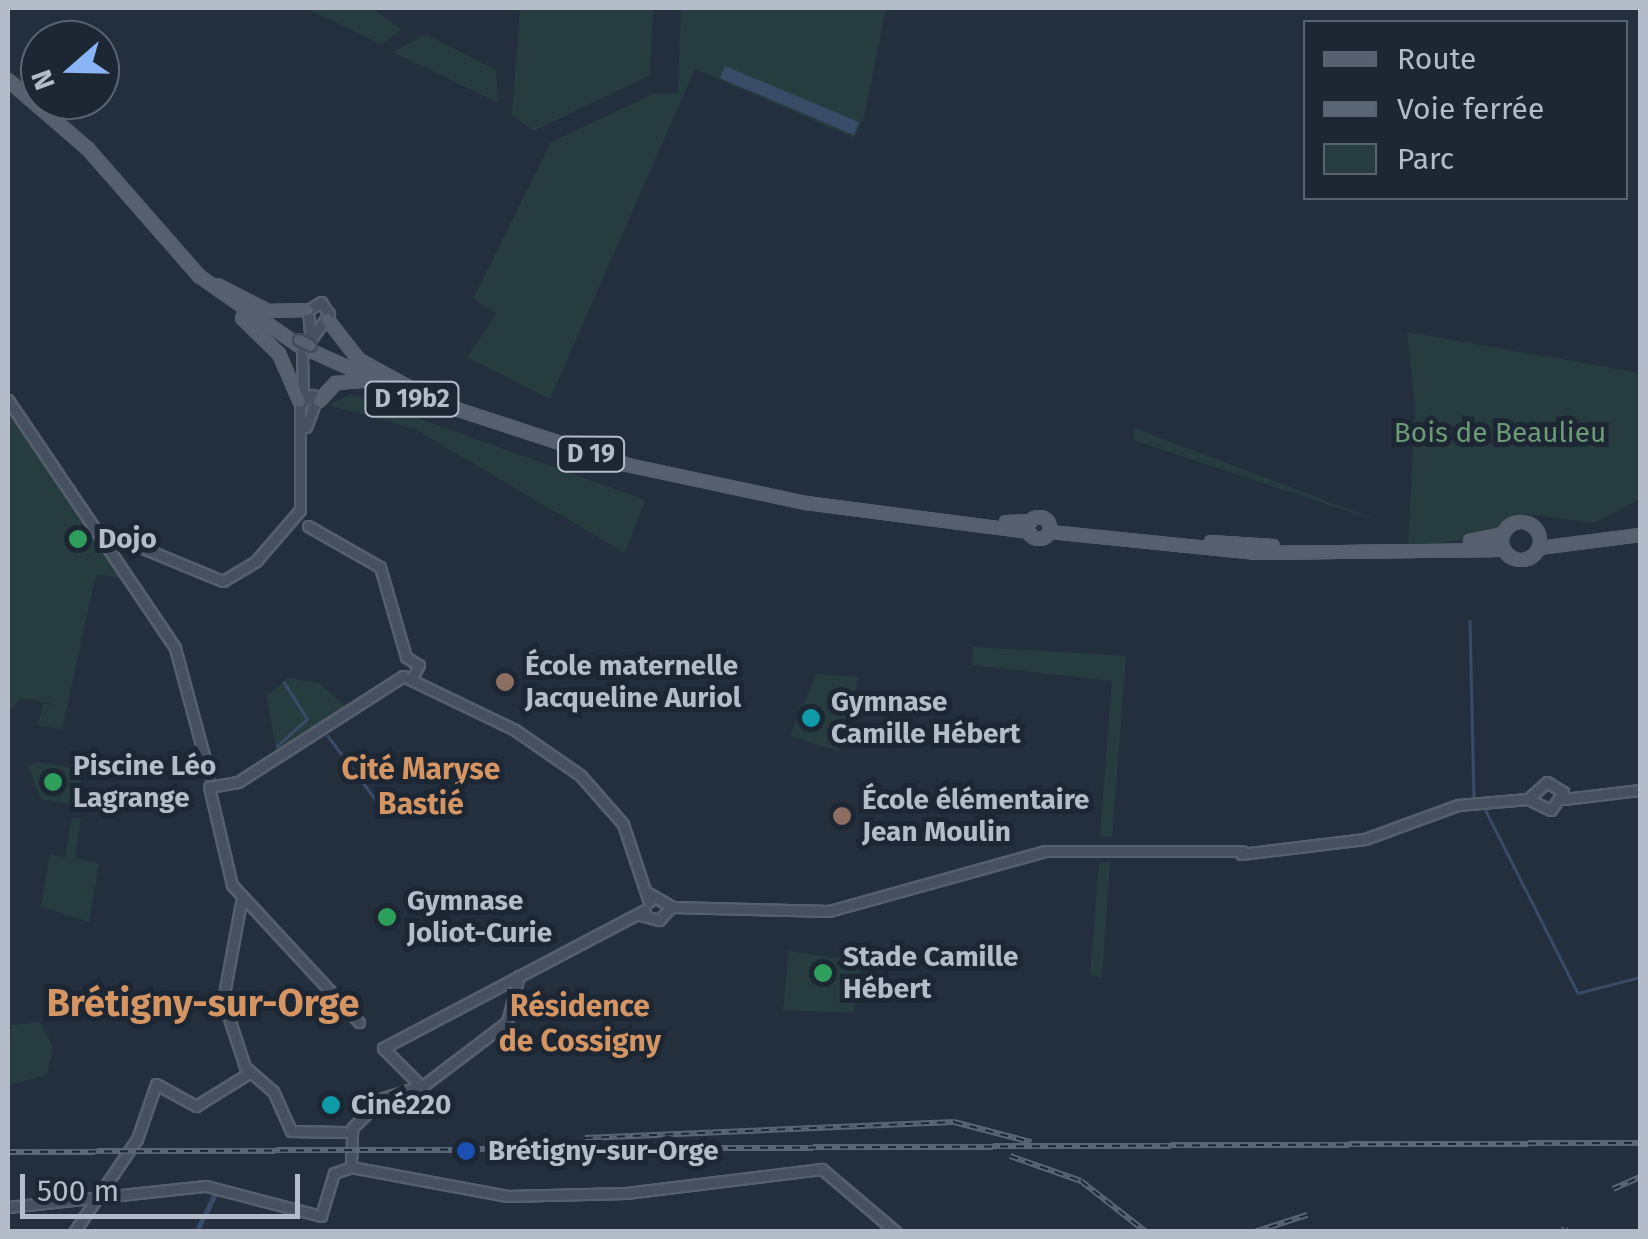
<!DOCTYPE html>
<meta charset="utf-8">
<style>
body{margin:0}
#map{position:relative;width:1648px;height:1239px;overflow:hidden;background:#242f3e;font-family:"Fira Sans",sans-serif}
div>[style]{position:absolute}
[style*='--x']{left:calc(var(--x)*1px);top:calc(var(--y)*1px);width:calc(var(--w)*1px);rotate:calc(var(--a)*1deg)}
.green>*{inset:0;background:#263c3f}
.water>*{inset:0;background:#394c67}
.stream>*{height:2.5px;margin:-1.25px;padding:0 1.25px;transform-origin:1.25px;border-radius:1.25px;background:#394c67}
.canal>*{height:5px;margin:-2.5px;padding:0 2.5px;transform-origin:2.5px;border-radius:2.5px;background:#394c67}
.roads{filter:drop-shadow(2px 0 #565f6c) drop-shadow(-2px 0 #565f6c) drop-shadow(0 2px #565f6c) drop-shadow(0 -2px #565f6c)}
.secondary>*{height:9px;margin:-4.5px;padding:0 4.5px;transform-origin:4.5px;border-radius:4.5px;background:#465061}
.primary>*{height:10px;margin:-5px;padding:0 5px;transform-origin:5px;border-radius:5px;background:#56606e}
.primary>.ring{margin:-5px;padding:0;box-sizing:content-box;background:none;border:10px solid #56606e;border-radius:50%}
.rail>*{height:6px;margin-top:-3px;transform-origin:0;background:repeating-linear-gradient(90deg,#1d2633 0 8px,#5a6575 0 16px);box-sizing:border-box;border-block:2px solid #5a6575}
.bridges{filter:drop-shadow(2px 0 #414a57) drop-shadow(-2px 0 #414a57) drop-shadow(0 2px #414a57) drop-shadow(0 -2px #414a57)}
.primary-bridge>*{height:10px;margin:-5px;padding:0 5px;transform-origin:5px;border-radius:5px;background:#56606e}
.dots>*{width:28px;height:28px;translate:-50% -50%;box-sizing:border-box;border:5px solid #1d2633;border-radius:50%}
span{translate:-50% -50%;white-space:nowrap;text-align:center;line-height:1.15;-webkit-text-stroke:10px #1d2633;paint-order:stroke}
.shield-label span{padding:2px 8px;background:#1d2633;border:2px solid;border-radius:8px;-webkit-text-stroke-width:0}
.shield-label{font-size:25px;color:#b4bcc9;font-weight:700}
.park-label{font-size:28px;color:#6b9a76}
.poi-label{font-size:28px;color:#b4bcc9;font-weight:700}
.left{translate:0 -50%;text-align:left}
.neighbourhood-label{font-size:30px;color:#d59563;font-weight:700}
.district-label{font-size:38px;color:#d59563;font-weight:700}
.frame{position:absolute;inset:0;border:10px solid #b4bcc9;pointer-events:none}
.legend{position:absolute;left:1303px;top:20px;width:325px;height:180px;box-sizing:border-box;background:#1d2633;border:2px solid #59626f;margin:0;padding:12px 18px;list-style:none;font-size:30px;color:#b4bcc9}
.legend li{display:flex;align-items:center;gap:20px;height:50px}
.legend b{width:50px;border:2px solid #59626f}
.north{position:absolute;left:20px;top:20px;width:100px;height:100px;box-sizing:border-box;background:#1d2633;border:2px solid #59626f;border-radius:50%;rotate:250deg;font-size:28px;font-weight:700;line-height:40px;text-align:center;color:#b4bcc9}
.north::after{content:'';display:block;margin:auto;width:35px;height:45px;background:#8ab4f8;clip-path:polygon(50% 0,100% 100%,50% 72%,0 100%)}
.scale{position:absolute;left:20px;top:1174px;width:280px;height:45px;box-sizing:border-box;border:5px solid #b4bcc9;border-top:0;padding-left:12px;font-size:30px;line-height:35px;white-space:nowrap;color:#b4bcc9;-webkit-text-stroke:8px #1d2633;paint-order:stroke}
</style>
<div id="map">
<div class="green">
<div style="clip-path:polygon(306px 8px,372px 8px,401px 29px,381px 45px)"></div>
<div style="clip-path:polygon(520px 8px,653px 8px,650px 75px,534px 131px,512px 115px)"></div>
<div style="clip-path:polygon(681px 8px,886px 8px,864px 117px,854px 138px,695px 69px,550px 399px,467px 357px,497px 313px,473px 299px,551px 142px,653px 94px,678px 93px)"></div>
<div style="clip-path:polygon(426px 34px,496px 70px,498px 103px,393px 52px)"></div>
<div style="clip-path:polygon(1407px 332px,1640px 373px,1640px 499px,1594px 523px,1526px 514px,1495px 537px,1408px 546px,1415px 408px)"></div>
<div style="clip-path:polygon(351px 394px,645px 500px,625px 553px,415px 429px,328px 405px)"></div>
<div style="clip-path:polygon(8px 413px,121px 578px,96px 574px,62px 730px,38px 725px,43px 704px,60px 705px,21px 698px,8px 711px)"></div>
<div style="clip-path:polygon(1134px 428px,1390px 525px,1133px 440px)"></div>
<div style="clip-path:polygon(973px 647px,1126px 656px,1112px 837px,1100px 837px,1112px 681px,972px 665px)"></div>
<div style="clip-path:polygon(816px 674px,859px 677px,838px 751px,790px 736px)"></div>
<div style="clip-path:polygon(288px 678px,319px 683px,346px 707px,276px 751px,267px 696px)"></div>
<div style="clip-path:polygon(38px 762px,78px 769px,87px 807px,41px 799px,28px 766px)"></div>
<div style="clip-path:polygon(72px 818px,81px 818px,75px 858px,99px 864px,89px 922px,41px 907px,50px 855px,65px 857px)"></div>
<div style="clip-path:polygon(1099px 863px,1110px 863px,1102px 977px,1090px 975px)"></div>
<div style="clip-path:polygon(789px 951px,860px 962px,854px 1013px,783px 1010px)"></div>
<div style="clip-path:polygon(40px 1022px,53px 1047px,47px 1075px,8px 1085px,11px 1025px)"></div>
</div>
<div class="water">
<div style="clip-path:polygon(725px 66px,859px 122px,854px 135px,720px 78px)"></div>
</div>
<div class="stream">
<div style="--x:1470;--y:621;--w:175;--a:88.7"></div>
<div style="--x:328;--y:736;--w:80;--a:53.1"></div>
<div style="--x:277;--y:746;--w:40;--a:-42"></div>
<div style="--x:307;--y:719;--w:43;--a:-122.6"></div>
<div style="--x:1484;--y:807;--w:208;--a:63.2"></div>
<div style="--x:1578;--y:993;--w:64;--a:-14.5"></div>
</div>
<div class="canal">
<div style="--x:196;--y:1232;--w:47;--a:-63.4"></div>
</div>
<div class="roads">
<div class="secondary">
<div style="--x:303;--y:398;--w:46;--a:-91.2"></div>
<div style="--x:302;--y:352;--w:47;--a:-54.6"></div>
<div style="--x:329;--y:314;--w:14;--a:-124"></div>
<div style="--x:321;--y:302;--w:15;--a:148"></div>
<div style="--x:308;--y:310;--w:23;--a:85"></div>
<div style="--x:8;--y:400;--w:299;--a:56"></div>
<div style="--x:175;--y:648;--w:131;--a:74.9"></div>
<div style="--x:306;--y:427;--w:31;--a:-69"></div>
<div style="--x:300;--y:510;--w:105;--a:-90"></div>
<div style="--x:300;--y:405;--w:16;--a:-40"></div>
<div style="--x:308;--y:526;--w:83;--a:29.7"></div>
<div style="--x:380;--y:567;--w:94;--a:73.9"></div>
<div style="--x:99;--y:530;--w:134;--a:22.4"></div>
<div style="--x:223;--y:581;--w:39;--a:-31"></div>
<div style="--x:256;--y:561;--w:67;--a:-49.2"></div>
<div style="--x:406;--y:657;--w:15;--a:32"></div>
<div style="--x:419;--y:665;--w:15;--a:118"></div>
<div style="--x:403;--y:676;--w:124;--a:25.7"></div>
<div style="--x:515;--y:730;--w:79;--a:34.7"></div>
<div style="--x:580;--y:775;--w:65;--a:48.7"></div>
<div style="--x:623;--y:824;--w:82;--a:71.6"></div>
<div style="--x:209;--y:787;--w:101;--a:76.8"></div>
<div style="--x:232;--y:885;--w:187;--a:47.2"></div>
<div style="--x:209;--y:787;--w:29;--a:-10"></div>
<div style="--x:238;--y:782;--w:196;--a:-32.7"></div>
<div style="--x:1528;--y:799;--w:25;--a:-42"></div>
<div style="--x:1547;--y:782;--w:19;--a:32"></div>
<div style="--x:1564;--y:799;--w:77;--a:-6.8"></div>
<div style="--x:1241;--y:854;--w:125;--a:-6.9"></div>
<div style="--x:1365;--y:839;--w:99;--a:-20.1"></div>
<div style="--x:1458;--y:805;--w:70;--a:-4.9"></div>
<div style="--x:1528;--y:799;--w:25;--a:26"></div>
<div style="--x:1551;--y:810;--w:22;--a:-56"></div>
<div style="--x:648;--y:893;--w:28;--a:30"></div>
<div style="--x:672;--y:907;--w:157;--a:1.5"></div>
<div style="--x:829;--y:911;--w:224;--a:-15.5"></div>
<div style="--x:1045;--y:851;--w:197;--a:0"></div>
<div style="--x:242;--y:897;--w:105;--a:100.5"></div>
<div style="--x:223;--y:1000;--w:71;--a:71.8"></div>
<div style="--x:245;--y:1067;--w:37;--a:41"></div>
<div style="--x:273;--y:1091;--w:44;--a:65.8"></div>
<div style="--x:291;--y:1131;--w:53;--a:1.1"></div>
<div style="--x:640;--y:915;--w:20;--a:15"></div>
<div style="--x:659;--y:920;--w:18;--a:-47"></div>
<div style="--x:421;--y:1086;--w:54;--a:-135"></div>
<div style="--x:383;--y:1048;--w:296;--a:-27.8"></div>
<div style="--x:351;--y:1166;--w:38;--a:-88"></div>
<div style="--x:352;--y:1128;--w:43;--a:-44.1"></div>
<div style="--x:383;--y:1098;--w:43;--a:-17.6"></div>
<div style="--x:424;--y:1085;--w:104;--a:-37.2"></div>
<div style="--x:507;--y:1022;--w:48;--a:-75.4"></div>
<div style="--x:351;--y:1167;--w:159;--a:10.5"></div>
<div style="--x:507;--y:1196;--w:119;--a:-1.4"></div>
<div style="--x:626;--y:1193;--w:197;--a:-7"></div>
<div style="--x:822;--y:1169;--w:97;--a:40.4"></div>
<div style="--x:8;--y:1207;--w:199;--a:-6.1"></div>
<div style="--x:206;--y:1186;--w:119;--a:14.6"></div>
<div style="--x:321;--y:1216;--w:45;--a:-73.2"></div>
<div style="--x:334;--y:1173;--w:18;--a:-19"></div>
<div style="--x:74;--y:1232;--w:112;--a:-55.9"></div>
<div style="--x:137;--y:1139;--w:58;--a:-70.9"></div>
<div style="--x:156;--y:1084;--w:46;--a:28.8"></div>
<div style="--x:196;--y:1106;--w:62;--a:-31.9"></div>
</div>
<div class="primary">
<div style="--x:8;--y:80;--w:106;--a:40.8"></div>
<div style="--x:88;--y:149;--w:169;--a:48.8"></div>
<div style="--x:199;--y:276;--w:121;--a:34.9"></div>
<div style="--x:217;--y:285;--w:57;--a:27"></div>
<div style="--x:268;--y:311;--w:40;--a:-1.4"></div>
<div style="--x:242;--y:318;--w:52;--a:44.2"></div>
<div style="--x:279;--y:354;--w:52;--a:66.4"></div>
<div style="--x:327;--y:319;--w:52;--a:52"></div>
<div style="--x:359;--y:360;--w:71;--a:28.7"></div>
<div style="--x:309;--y:350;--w:98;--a:24.2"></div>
<div style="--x:398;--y:390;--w:241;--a:18.1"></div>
<div style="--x:627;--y:465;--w:183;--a:12"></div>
<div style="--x:806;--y:503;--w:224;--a:7.4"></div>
<div style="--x:319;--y:401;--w:25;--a:-47"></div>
<div style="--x:336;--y:383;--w:27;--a:-4"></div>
<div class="ring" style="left:1028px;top:517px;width:12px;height:12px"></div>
<div style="--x:1006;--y:522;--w:24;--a:-2"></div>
<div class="ring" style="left:1502px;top:522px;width:28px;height:28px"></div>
<div style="--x:1050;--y:532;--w:208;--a:5.8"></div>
<div style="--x:1257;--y:553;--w:247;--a:-0.7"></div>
<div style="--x:1470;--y:541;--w:34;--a:-12"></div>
<div style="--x:1211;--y:542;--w:62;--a:3.7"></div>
<div style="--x:1539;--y:548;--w:102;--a:-7.3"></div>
</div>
</div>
<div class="rail">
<div style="--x:585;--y:1138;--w:369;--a:-2.5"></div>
<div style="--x:954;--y:1122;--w:80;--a:14.6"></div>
<div style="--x:8;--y:1152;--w:1632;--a:-0.32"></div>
<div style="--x:1010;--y:1156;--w:75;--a:19.4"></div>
<div style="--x:1081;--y:1181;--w:83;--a:38.1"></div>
<div style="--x:1613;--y:1189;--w:30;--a:-24"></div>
<div style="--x:1254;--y:1232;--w:56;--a:-17.8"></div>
<div style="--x:1564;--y:1232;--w:5;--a:-79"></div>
</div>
<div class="bridges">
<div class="primary-bridge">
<div style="--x:299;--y:340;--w:13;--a:27"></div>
</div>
</div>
<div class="dots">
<div style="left:78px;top:539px;background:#2e9e5b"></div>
<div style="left:505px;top:682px;background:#8d6e63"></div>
<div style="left:811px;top:718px;background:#0f9aa8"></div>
<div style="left:53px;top:782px;background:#2e9e5b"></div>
<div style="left:842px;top:816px;background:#8d6e63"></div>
<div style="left:387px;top:917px;background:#2e9e5b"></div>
<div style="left:823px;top:973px;background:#2e9e5b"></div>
<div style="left:331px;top:1105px;background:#0f9aa8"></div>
<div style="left:466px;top:1151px;background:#1a4fb4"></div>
</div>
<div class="shield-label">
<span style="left:412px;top:399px">D 19b2</span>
<span style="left:591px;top:454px">D 19</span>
</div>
<div class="park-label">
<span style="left:1500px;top:433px">Bois de Beaulieu</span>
</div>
<div class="poi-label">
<span class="left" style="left:98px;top:539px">Dojo</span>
<span class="left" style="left:525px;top:682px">École maternelle<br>Jacqueline Auriol</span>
<span class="left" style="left:831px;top:718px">Gymnase<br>Camille Hébert</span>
<span class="left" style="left:73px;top:782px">Piscine Léo<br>Lagrange</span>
<span class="left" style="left:862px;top:816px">École élémentaire<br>Jean Moulin</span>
<span class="left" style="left:407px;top:917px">Gymnase<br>Joliot-Curie</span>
<span class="left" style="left:843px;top:973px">Stade Camille<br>Hébert</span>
<span class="left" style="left:351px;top:1105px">Ciné220</span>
<span class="left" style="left:488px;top:1151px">Brétigny-sur-Orge</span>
</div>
<div class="neighbourhood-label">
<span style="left:421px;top:786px">Cité Maryse<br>Bastié</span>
<span style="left:580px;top:1023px">Résidence<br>de Cossigny</span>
</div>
<div class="district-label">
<span style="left:203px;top:1004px">Brétigny-sur-Orge</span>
</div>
<div class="frame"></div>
<ul class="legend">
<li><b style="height:12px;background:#56606e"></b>Route</li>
<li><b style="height:12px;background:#5a6575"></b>Voie ferrée</li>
<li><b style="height:28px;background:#263c3f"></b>Parc</li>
</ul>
<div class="north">N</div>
<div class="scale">500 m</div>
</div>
